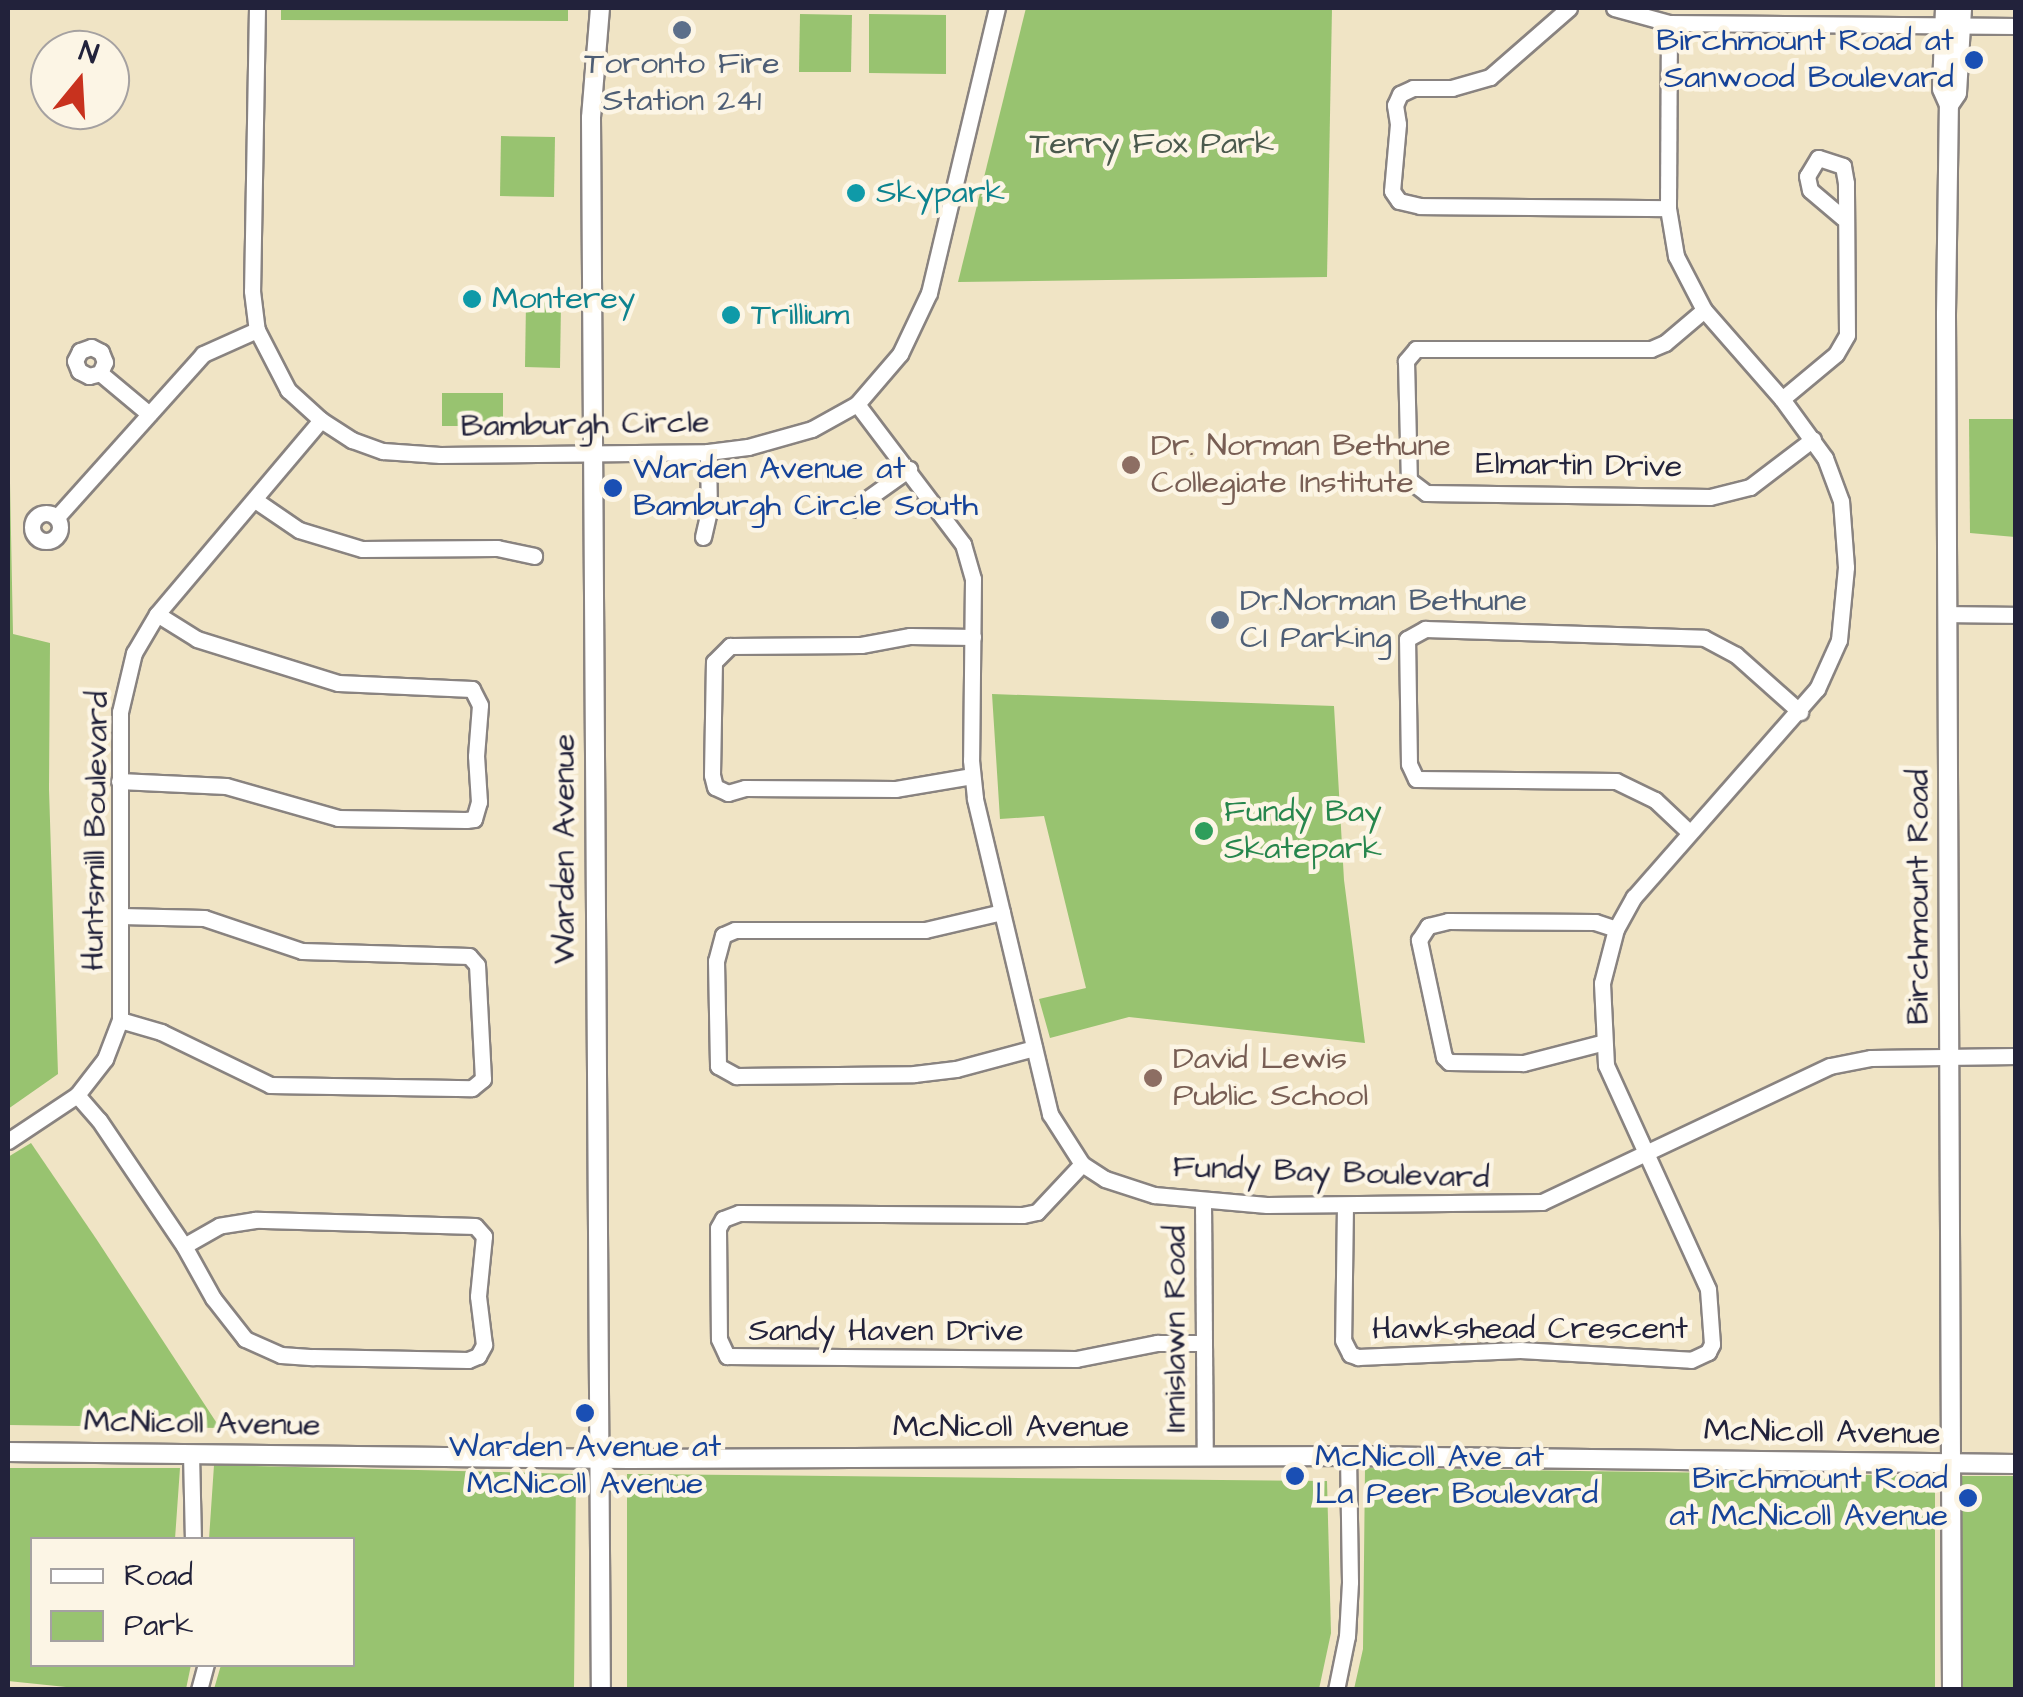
<!DOCTYPE html>
<style>
body{margin:0}
#map{position:relative;width:2023px;height:1697px;overflow:hidden;background:#f0e4c5;font-family:"Architects Daughter",sans-serif}
div>[style]{position:absolute}
[style*='--x']{left:calc(var(--x)*1px);top:calc(var(--y)*1px);width:calc(var(--w)*1px);rotate:calc(var(--a)*1deg)}
.green>*{inset:0;background:#98c370}
.roads{filter:drop-shadow(2px 0 #898380) drop-shadow(-2px 0 #898380) drop-shadow(0 2px #898380) drop-shadow(0 -2px #898380)}
.minor>*{height:15px;margin:-7.5px;padding:0 7.5px;transform-origin:7.5px;border-radius:7.5px;background:#fff}
.minor>.ring{margin:-7.5px;padding:0;box-sizing:content-box;background:none;border:15px solid #fff;border-radius:50%}
.major>*{height:18px;margin:-9px;padding:0 9px;transform-origin:9px;border-radius:9px;background:#fff}
.dots>*{width:28px;height:28px;translate:-50% -50%;box-sizing:border-box;border:5px solid #fcf5e5;border-radius:50%}
span{translate:-50% -50%;white-space:nowrap;text-align:center;line-height:1.15;-webkit-text-stroke:9px #fcf5e5;paint-order:stroke}
.transit-label{font-size:32px;color:#164399}
.right{translate:-100% -50%;text-align:right}
.left{translate:0 -50%;text-align:left}
.service-label{font-size:32px;color:#4e5e75}
.park-label{font-size:32px;color:#4b5a4e}
.culture-label{font-size:32px;color:#0d838f}
.street-label{font-size:32px;color:#22223b}
.education-label{font-size:32px;color:#785e54}
.leisure-label{font-size:32px;color:#27864d}
.frame{position:absolute;inset:0;border:10px solid #22223b;pointer-events:none}
.legend{position:absolute;left:30px;top:1537px;width:325px;height:130px;box-sizing:border-box;background:#fcf5e5;border:2px solid #a5a1a1;margin:0;padding:12px 18px;list-style:none;font-size:30px;color:#22223b}
.legend li{display:flex;align-items:center;gap:20px;height:50px}
.legend b{width:50px;border:2px solid #a5a1a1}
.north{position:absolute;left:30px;top:30px;width:100px;height:100px;box-sizing:border-box;background:#fcf5e5;border:2px solid #a5a1a1;border-radius:50%;rotate:18deg;font-size:28px;font-weight:700;line-height:40px;text-align:center;color:#22223b}
.north::after{content:'';display:block;margin:auto;width:35px;height:45px;background:#c8321e;clip-path:polygon(50% 0,100% 100%,50% 72%,0 100%)}
</style>
<div id="map">
<div class="green">
<div style="clip-path:polygon(281px 8px,568px 8px,568px 21px,281px 20px)"></div>
<div style="clip-path:polygon(1026px 8px,1332px 8px,1327px 277px,958px 282px)"></div>
<div style="clip-path:polygon(800px 14px,852px 15px,851px 72px,799px 72px)"></div>
<div style="clip-path:polygon(869px 14px,946px 15px,946px 74px,869px 73px)"></div>
<div style="clip-path:polygon(501px 136px,555px 137px,554px 197px,500px 196px)"></div>
<div style="clip-path:polygon(526px 302px,561px 303px,560px 368px,525px 367px)"></div>
<div style="clip-path:polygon(8px 381px,13px 634px,50px 643px,49px 789px,58px 1074px,8px 1109px)"></div>
<div style="clip-path:polygon(442px 393px,503px 393px,503px 426px,442px 426px)"></div>
<div style="clip-path:polygon(1969px 419px,2015px 419px,2015px 537px,1970px 533px)"></div>
<div style="clip-path:polygon(992px 694px,1334px 706px,1344px 880px,1365px 1043px,1129px 1017px,1050px 1038px,1039px 999px,1086px 988px,1044px 816px,1000px 819px)"></div>
<div style="clip-path:polygon(31px 1143px,97px 1240px,220px 1428px,8px 1425px,8px 1157px)"></div>
<div style="clip-path:polygon(214px 1465px,576px 1474px,574px 1689px,214px 1689px,221px 1665px,352px 1664px,352px 1540px,209px 1539px)"></div>
<div style="clip-path:polygon(8px 1468px,180px 1468px,175px 1539px,32px 1540px,32px 1664px,191px 1665px,186px 1689px,95px 1690px,8px 1681px)"></div>
<div style="clip-path:polygon(1365px 1468px,1935px 1476px,1935px 1689px,1354px 1689px,1363px 1649px)"></div>
<div style="clip-path:polygon(627px 1474px,1327px 1481px,1331px 1633px,1319px 1689px,627px 1689px)"></div>
<div style="clip-path:polygon(1956px 1476px,2015px 1476px,2015px 1689px,1962px 1689px)"></div>
</div>
<div class="roads">
<div class="minor">
<div style="--x:257;--y:8;--w:283;--a:91"></div>
<div style="--x:252;--y:291;--w:39;--a:83"></div>
<div style="--x:257;--y:330;--w:68;--a:62.7"></div>
<div style="--x:288;--y:390;--w:45;--a:42.3"></div>
<div style="--x:321;--y:420;--w:37;--a:33"></div>
<div style="--x:352;--y:440;--w:33;--a:20"></div>
<div style="--x:383;--y:451;--w:57;--a:4"></div>
<div style="--x:440;--y:455;--w:268;--a:-0.6"></div>
<div style="--x:708;--y:452;--w:40;--a:-7.1"></div>
<div style="--x:748;--y:447;--w:66;--a:-15.7"></div>
<div style="--x:812;--y:429;--w:51;--a:-29.1"></div>
<div style="--x:857;--y:404;--w:66;--a:-49.3"></div>
<div style="--x:900;--y:354;--w:68;--a:-64.6"></div>
<div style="--x:929;--y:293;--w:293;--a:-76.6"></div>
<div style="--x:1569;--y:8;--w:105;--a:138.9"></div>
<div style="--x:1490;--y:77;--w:40;--a:164"></div>
<div style="--x:1452;--y:88;--w:39;--a:180"></div>
<div style="--x:1413;--y:88;--w:14;--a:155"></div>
<div style="--x:1400;--y:94;--w:12;--a:114"></div>
<div style="--x:1395;--y:105;--w:19;--a:81"></div>
<div style="--x:1398;--y:124;--w:67;--a:95.1"></div>
<div style="--x:1392;--y:191;--w:12;--a:55"></div>
<div style="--x:1399;--y:201;--w:22;--a:13"></div>
<div style="--x:1420;--y:206;--w:248;--a:0.5"></div>
<div style="--x:1614;--y:8;--w:57;--a:15.3"></div>
<div style="--x:1669;--y:23;--w:347;--a:0.5"></div>
<div style="--x:1704;--y:310;--w:51;--a:139.8"></div>
<div style="--x:1665;--y:343;--w:15;--a:157"></div>
<div style="--x:1651;--y:349;--w:235;--a:180"></div>
<div style="--x:1416;--y:349;--w:16;--a:130"></div>
<div style="--x:1406;--y:361;--w:119;--a:88.6"></div>
<div style="--x:1409;--y:480;--w:21;--a:37"></div>
<div style="--x:1426;--y:493;--w:284;--a:0.8"></div>
<div style="--x:1710;--y:497;--w:41;--a:-14"></div>
<div style="--x:1750;--y:487;--w:79;--a:-37.3"></div>
<div style="--x:100;--y:373;--w:12;--a:-66"></div>
<div style="--x:105;--y:362;--w:11;--a:-112"></div>
<div style="--x:101;--y:352;--w:11;--a:-153"></div>
<div style="--x:91;--y:347;--w:12;--a:160"></div>
<div style="--x:80;--y:351;--w:11;--a:117"></div>
<div style="--x:75;--y:361;--w:11;--a:68"></div>
<div style="--x:79;--y:371;--w:11;--a:27"></div>
<div style="--x:89;--y:376;--w:11;--a:-15"></div>
<div style="--x:100;--y:373;--w:64;--a:39.9"></div>
<div style="--x:1782;--y:399;--w:70;--a:-39.8"></div>
<div style="--x:1836;--y:354;--w:22;--a:-60"></div>
<div style="--x:1847;--y:335;--w:152;--a:-90.4"></div>
<div style="--x:1846;--y:183;--w:17;--a:-100"></div>
<div style="--x:1843;--y:166;--w:26;--a:-162"></div>
<div style="--x:1818;--y:158;--w:21;--a:121"></div>
<div style="--x:1807;--y:176;--w:14;--a:78"></div>
<div style="--x:1810;--y:190;--w:43;--a:40.3"></div>
<div style="--x:857;--y:404;--w:176;--a:52.9"></div>
<div style="--x:963;--y:544;--w:36;--a:74"></div>
<div style="--x:973;--y:579;--w:181;--a:90.6"></div>
<div style="--x:971;--y:760;--w:39;--a:84"></div>
<div style="--x:975;--y:799;--w:324;--a:76.6"></div>
<div style="--x:1050;--y:1114;--w:59;--a:57.4"></div>
<div style="--x:1082;--y:1164;--w:27;--a:33"></div>
<div style="--x:1105;--y:1179;--w:52;--a:18.1"></div>
<div style="--x:1154;--y:1195;--w:113;--a:5.1"></div>
<div style="--x:1267;--y:1205;--w:275;--a:-0.6"></div>
<div style="--x:1542;--y:1202;--w:318;--a:-25.3"></div>
<div style="--x:1830;--y:1066;--w:42;--a:-11"></div>
<div style="--x:1871;--y:1058;--w:145;--a:-0.8"></div>
<div style="--x:255;--y:500;--w:53;--a:34.3"></div>
<div style="--x:299;--y:530;--w:66;--a:16.8"></div>
<div style="--x:362;--y:549;--w:135;--a:-0.4"></div>
<div style="--x:497;--y:548;--w:38;--a:12"></div>
<div style="--x:853;--y:509;--w:69;--a:-35.5"></div>
<div class="ring" style="left:32px;top:513px;width:13px;height:13px"></div>
<div style="--x:57;--y:517;--w:219;--a:-48.1"></div>
<div style="--x:203;--y:354;--w:59;--a:-24"></div>
<div style="--x:703;--y:537;--w:26;--a:-77"></div>
<div style="--x:709;--y:512;--w:60;--a:-91"></div>
<div style="--x:1948;--y:614;--w:68;--a:0.8"></div>
<div style="--x:972;--y:776;--w:77;--a:170.3"></div>
<div style="--x:896;--y:789;--w:151;--a:-179.6"></div>
<div style="--x:745;--y:788;--w:18;--a:164"></div>
<div style="--x:728;--y:793;--w:14;--a:-155"></div>
<div style="--x:715;--y:787;--w:12;--a:-104"></div>
<div style="--x:712;--y:775;--w:113;--a:-89"></div>
<div style="--x:714;--y:662;--w:23;--a:-45"></div>
<div style="--x:730;--y:646;--w:131;--a:-0.4"></div>
<div style="--x:861;--y:645;--w:50;--a:-10.4"></div>
<div style="--x:910;--y:636;--w:63;--a:0.9"></div>
<div style="--x:119;--y:781;--w:107;--a:2.7"></div>
<div style="--x:226;--y:786;--w:116;--a:15.9"></div>
<div style="--x:338;--y:818;--w:128;--a:0.9"></div>
<div style="--x:466;--y:820;--w:8;--a:-7"></div>
<div style="--x:474;--y:819;--w:18;--a:-74"></div>
<div style="--x:479;--y:802;--w:46;--a:-93.7"></div>
<div style="--x:476;--y:756;--w:51;--a:-85.5"></div>
<div style="--x:480;--y:705;--w:18;--a:-117"></div>
<div style="--x:472;--y:689;--w:134;--a:-177.4"></div>
<div style="--x:338;--y:683;--w:148;--a:-162.7"></div>
<div style="--x:197;--y:639;--w:47;--a:-148"></div>
<div style="--x:1689;--y:832;--w:47;--a:-136.7"></div>
<div style="--x:1655;--y:800;--w:43;--a:-154"></div>
<div style="--x:1616;--y:781;--w:200;--a:-179.4"></div>
<div style="--x:1416;--y:779;--w:17;--a:-115"></div>
<div style="--x:1409;--y:764;--w:125;--a:-90.9"></div>
<div style="--x:1407;--y:639;--w:21;--a:-29"></div>
<div style="--x:1425;--y:629;--w:279;--a:1.8"></div>
<div style="--x:1704;--y:638;--w:36;--a:28"></div>
<div style="--x:1736;--y:655;--w:86;--a:41.7"></div>
<div style="--x:1002;--y:912;--w:79;--a:166.8"></div>
<div style="--x:925;--y:930;--w:190;--a:180"></div>
<div style="--x:735;--y:930;--w:13;--a:157"></div>
<div style="--x:723;--y:935;--w:27;--a:105"></div>
<div style="--x:716;--y:961;--w:105;--a:88.9"></div>
<div style="--x:718;--y:1066;--w:21;--a:29"></div>
<div style="--x:736;--y:1076;--w:178;--a:-0.6"></div>
<div style="--x:914;--y:1074;--w:42;--a:-6.8"></div>
<div style="--x:956;--y:1069;--w:81;--a:-15.1"></div>
<div style="--x:120;--y:1020;--w:43;--a:16.3"></div>
<div style="--x:161;--y:1032;--w:121;--a:25.9"></div>
<div style="--x:270;--y:1085;--w:202;--a:0.9"></div>
<div style="--x:472;--y:1088;--w:14;--a:-39"></div>
<div style="--x:483;--y:1079;--w:114;--a:-93"></div>
<div style="--x:477;--y:965;--w:12;--a:-132"></div>
<div style="--x:469;--y:956;--w:167;--a:-178.3"></div>
<div style="--x:302;--y:951;--w:103;--a:-161.4"></div>
<div style="--x:204;--y:918;--w:83;--a:-178.6"></div>
<div style="--x:1601;--y:1043;--w:81;--a:165.6"></div>
<div style="--x:1523;--y:1063;--w:74;--a:-179.2"></div>
<div style="--x:1449;--y:1062;--w:7;--a:-135"></div>
<div style="--x:1444;--y:1057;--w:120;--a:-102.1"></div>
<div style="--x:1419;--y:940;--w:17;--a:-57"></div>
<div style="--x:1428;--y:926;--w:21;--a:-14"></div>
<div style="--x:1448;--y:921;--w:147;--a:0.4"></div>
<div style="--x:1595;--y:922;--w:22;--a:18"></div>
<div style="--x:77;--y:1095;--w:33;--a:49"></div>
<div style="--x:99;--y:1120;--w:152;--a:56"></div>
<div style="--x:184;--y:1246;--w:60;--a:60.9"></div>
<div style="--x:213;--y:1298;--w:52;--a:52"></div>
<div style="--x:245;--y:1339;--w:39;--a:24"></div>
<div style="--x:281;--y:1355;--w:32;--a:4"></div>
<div style="--x:313;--y:1357;--w:155;--a:1.1"></div>
<div style="--x:468;--y:1360;--w:11;--a:-22"></div>
<div style="--x:478;--y:1356;--w:13;--a:-61"></div>
<div style="--x:484;--y:1345;--w:49;--a:-97"></div>
<div style="--x:478;--y:1296;--w:60;--a:-84.3"></div>
<div style="--x:484;--y:1236;--w:13;--a:-132"></div>
<div style="--x:475;--y:1226;--w:220;--a:-178.4"></div>
<div style="--x:255;--y:1220;--w:36;--a:171"></div>
<div style="--x:219;--y:1226;--w:40;--a:150.3"></div>
<div style="--x:8;--y:1141;--w:83;--a:-33.7"></div>
<div style="--x:77;--y:1095;--w:46;--a:-52.1"></div>
<div style="--x:105;--y:1059;--w:42;--a:-69"></div>
<div style="--x:120;--y:1020;--w:308;--a:-90"></div>
<div style="--x:120;--y:712;--w:61;--a:-76.7"></div>
<div style="--x:134;--y:653;--w:45;--a:-59.5"></div>
<div style="--x:157;--y:614;--w:254;--a:-49.8"></div>
<div style="--x:1082;--y:1164;--w:66;--a:133.2"></div>
<div style="--x:1037;--y:1212;--w:14;--a:168"></div>
<div style="--x:1023;--y:1215;--w:284;--a:-179.6"></div>
<div style="--x:739;--y:1213;--w:17;--a:159"></div>
<div style="--x:723;--y:1219;--w:10;--a:119"></div>
<div style="--x:718;--y:1228;--w:111;--a:89.5"></div>
<div style="--x:719;--y:1339;--w:19;--a:65"></div>
<div style="--x:727;--y:1356;--w:349;--a:0.5"></div>
<div style="--x:1076;--y:1359;--w:83;--a:-11.2"></div>
<div style="--x:1157;--y:1343;--w:47;--a:0"></div>
<div style="--x:1203;--y:1200;--w:256;--a:89.6"></div>
<div style="--x:1345;--y:1205;--w:135;--a:90.8"></div>
<div style="--x:1343;--y:1340;--w:16;--a:63"></div>
<div style="--x:1350;--y:1354;--w:9;--a:21"></div>
<div style="--x:1358;--y:1357;--w:162;--a:-2.5"></div>
<div style="--x:1520;--y:1350;--w:171;--a:3.3"></div>
<div style="--x:1691;--y:1360;--w:19;--a:-25"></div>
<div style="--x:1708;--y:1352;--w:9;--a:-63"></div>
<div style="--x:1712;--y:1344;--w:55;--a:-94.2"></div>
<div style="--x:1708;--y:1289;--w:246;--a:-114.5"></div>
<div style="--x:1606;--y:1065;--w:82;--a:-92.8"></div>
<div style="--x:1602;--y:983;--w:56;--a:-75.5"></div>
<div style="--x:1616;--y:929;--w:37;--a:-61"></div>
<div style="--x:1634;--y:897;--w:277;--a:-48.7"></div>
<div style="--x:1817;--y:689;--w:54;--a:-65.8"></div>
<div style="--x:1839;--y:640;--w:73;--a:-84.5"></div>
<div style="--x:1846;--y:567;--w:66;--a:-94.3"></div>
<div style="--x:1841;--y:501;--w:46;--a:-110.4"></div>
<div style="--x:1825;--y:458;--w:73;--a:-126.1"></div>
<div style="--x:1782;--y:399;--w:118;--a:-131.2"></div>
<div style="--x:1704;--y:310;--w:61;--a:-117.4"></div>
<div style="--x:1676;--y:256;--w:49;--a:-99.5"></div>
<div style="--x:1668;--y:208;--w:185;--a:-89.7"></div>
<div style="--x:191;--y:1453;--w:87;--a:88.7"></div>
<div style="--x:199;--y:1690;--w:27;--a:-75"></div>
<div style="--x:1336;--y:1690;--w:55;--a:-78.5"></div>
<div style="--x:1347;--y:1636;--w:54;--a:-86.8"></div>
<div style="--x:1350;--y:1582;--w:126;--a:-90.9"></div>
</div>
<div class="major">
<div style="--x:600;--y:8;--w:110;--a:94.7"></div>
<div style="--x:591;--y:118;--w:1572;--a:89.64"></div>
<div style="--x:1945;--y:8;--w:81;--a:92.1"></div>
<div style="--x:1942;--y:89;--w:17;--a:66"></div>
<div style="--x:8;--y:1452;--w:621;--a:0.65"></div>
<div style="--x:629;--y:1459;--w:719;--a:-0.24"></div>
<div style="--x:1348;--y:1456;--w:668;--a:0.69"></div>
<div style="--x:1952;--y:1690;--w:1376;--a:-90.25"></div>
<div style="--x:1946;--y:314;--w:209;--a:-89.2"></div>
<div style="--x:1949;--y:105;--w:14;--a:-56"></div>
<div style="--x:1957;--y:93;--w:85;--a:-86.6"></div>
</div>
</div>
<div class="dots">
<div style="left:682px;top:30px;background:#5c6f8a"></div>
<div style="left:1974px;top:60px;background:#1a4fb4"></div>
<div style="left:856px;top:193px;background:#0f9aa8"></div>
<div style="left:472px;top:299px;background:#0f9aa8"></div>
<div style="left:731px;top:315px;background:#0f9aa8"></div>
<div style="left:1131px;top:465px;background:#8d6e63"></div>
<div style="left:613px;top:488px;background:#1a4fb4"></div>
<div style="left:1220px;top:620px;background:#5c6f8a"></div>
<div style="left:1204px;top:831px;background:#2e9e5b"></div>
<div style="left:1153px;top:1078px;background:#8d6e63"></div>
<div style="left:585px;top:1413px;background:#1a4fb4"></div>
<div style="left:1295px;top:1476px;background:#1a4fb4"></div>
<div style="left:1968px;top:1498px;background:#1a4fb4"></div>
</div>
<div class="transit-label">
<span class="right" style="left:1954px;top:60px">Birchmount Road at<br>Sanwood Boulevard</span>
<span class="left" style="left:633px;top:488px">Warden Avenue at<br>Bamburgh Circle South</span>
<span style="left:585px;top:1466px">Warden Avenue at<br>McNicoll Avenue</span>
<span class="left" style="left:1315px;top:1476px">McNicoll Ave at<br>La Peer Boulevard</span>
<span class="right" style="left:1948px;top:1498px">Birchmount Road<br>at McNicoll Avenue</span>
</div>
<div class="service-label">
<span style="left:682px;top:83px">Toronto Fire<br>Station 241</span>
<span class="left" style="left:1240px;top:620px">Dr.Norman Bethune<br>CI Parking</span>
</div>
<div class="park-label">
<span style="left:1152px;top:144px">Terry Fox Park</span>
</div>
<div class="culture-label">
<span class="left" style="left:876px;top:193px">Skypark</span>
<span class="left" style="left:492px;top:299px">Monterey</span>
<span class="left" style="left:751px;top:315px">Trillium</span>
</div>
<div class="street-label">
<span style="left:585px;top:425px;rotate:-1deg">Bamburgh Circle</span>
<span style="left:1579px;top:466px;rotate:1deg">Elmartin Drive</span>
<span style="left:96px;top:831px;rotate:-89deg">Huntsmill Boulevard</span>
<span style="left:565px;top:849px;rotate:-90deg">Warden Avenue</span>
<span style="left:1919px;top:897px;rotate:-90deg">Birchmount Road</span>
<span style="left:1331px;top:1173px;rotate:2deg">Fundy Bay Boulevard</span>
<span style="left:1176px;top:1329px;rotate:-90deg">Innislawn Road</span>
<span style="left:1530px;top:1329px">Hawkshead Crescent</span>
<span style="left:886px;top:1331px">Sandy Haven Drive</span>
<span style="left:202px;top:1424px;rotate:1deg">McNicoll Avenue</span>
<span style="left:1011px;top:1427px">McNicoll Avenue</span>
<span style="left:1822px;top:1433px;rotate:1deg">McNicoll Avenue</span>
</div>
<div class="education-label">
<span class="left" style="left:1151px;top:465px">Dr. Norman Bethune<br>Collegiate Institute</span>
<span class="left" style="left:1173px;top:1078px">David Lewis<br>Public School</span>
</div>
<div class="leisure-label">
<span class="left" style="left:1224px;top:831px">Fundy Bay<br>Skatepark</span>
</div>
<div class="frame"></div>
<ul class="legend">
<li><b style="height:12px;background:#fff"></b>Road</li>
<li><b style="height:28px;background:#98c370"></b>Park</li>
</ul>
<div class="north">N</div>
</div>
